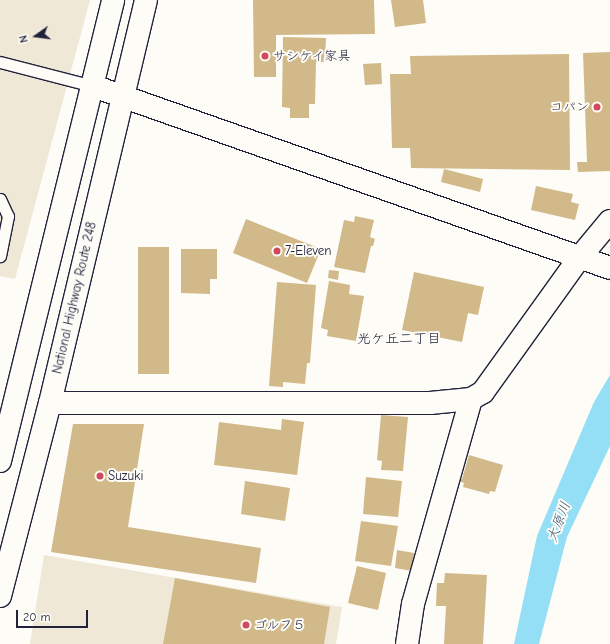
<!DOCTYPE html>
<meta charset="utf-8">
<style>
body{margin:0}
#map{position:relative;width:610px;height:644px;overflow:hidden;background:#fdfcf7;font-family:"Comic Neue","Klee One",sans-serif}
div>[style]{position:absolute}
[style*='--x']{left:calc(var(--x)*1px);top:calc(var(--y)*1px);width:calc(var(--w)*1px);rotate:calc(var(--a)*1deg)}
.built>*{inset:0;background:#f0e8d6}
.water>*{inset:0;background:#94def6}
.building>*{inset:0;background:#d1b989}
.roads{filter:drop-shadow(1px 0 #22223b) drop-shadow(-1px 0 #22223b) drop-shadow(0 1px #22223b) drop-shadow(0 -1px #22223b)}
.lane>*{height:11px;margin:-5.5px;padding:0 5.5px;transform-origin:5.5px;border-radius:5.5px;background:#fdfcf7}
.street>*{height:22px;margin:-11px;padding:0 11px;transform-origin:11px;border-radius:11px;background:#fdfcf7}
.secondary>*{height:22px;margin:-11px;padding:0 11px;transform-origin:11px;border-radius:11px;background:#fdfcf7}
.highway>*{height:22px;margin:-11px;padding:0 11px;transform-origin:11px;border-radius:11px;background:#fdfcf7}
.dots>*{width:11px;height:11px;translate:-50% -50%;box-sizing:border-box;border:2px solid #fdfcf7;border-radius:50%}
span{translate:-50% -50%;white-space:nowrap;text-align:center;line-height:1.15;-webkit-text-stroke:4px #fdfcf7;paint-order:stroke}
.poi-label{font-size:13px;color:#22223b}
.left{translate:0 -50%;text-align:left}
.right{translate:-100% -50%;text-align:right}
.street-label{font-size:13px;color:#22223b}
.neighbourhood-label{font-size:14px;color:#22223b}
.water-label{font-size:14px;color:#445a73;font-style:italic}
.north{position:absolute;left:16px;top:16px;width:40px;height:40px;-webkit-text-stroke:3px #fdfcf7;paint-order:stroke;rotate:256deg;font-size:11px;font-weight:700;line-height:16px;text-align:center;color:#22223b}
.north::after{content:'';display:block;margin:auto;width:14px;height:18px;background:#22223b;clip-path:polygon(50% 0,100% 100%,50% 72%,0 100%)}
.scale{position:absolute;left:16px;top:610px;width:72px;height:18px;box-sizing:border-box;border:2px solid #22223b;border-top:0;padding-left:5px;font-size:12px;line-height:14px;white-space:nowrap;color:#22223b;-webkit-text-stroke:3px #fdfcf7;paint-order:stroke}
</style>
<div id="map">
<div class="built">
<div style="clip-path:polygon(0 0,90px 0,15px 279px,0 276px)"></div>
<div style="clip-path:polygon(44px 555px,342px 607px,336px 644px,30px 644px)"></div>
</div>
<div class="water">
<div style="clip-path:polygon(610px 375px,610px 446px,567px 537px,539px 644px,514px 644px,537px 536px,594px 402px)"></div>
</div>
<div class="building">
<div style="clip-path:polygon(253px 0,374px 0,375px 34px,276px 35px,276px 77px,254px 77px)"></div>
<div style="clip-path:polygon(391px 0,423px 0,426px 23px,395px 27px)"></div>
<div style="clip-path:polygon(283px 37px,326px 38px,325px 62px,316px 62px,315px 104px,309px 104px,309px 118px,290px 118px,290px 108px,282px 107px)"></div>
<div style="clip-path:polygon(610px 52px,610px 171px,578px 172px,577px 162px,587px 162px,583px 53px)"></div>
<div style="clip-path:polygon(569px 54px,570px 170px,411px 168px,410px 148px,392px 148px,390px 74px,411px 74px,410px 56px)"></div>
<div style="clip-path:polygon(381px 63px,382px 84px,365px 85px,363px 64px)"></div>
<div style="clip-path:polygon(444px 169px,483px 179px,480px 192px,441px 182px)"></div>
<div style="clip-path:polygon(536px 186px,573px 194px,571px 202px,579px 204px,575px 220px,531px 210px)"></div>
<div style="clip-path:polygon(355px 216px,374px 220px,370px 237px,375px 239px,373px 246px,371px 246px,365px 273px,334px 267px,344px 220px,354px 222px)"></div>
<div style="clip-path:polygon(246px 219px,321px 249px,307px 283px,233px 253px)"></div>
<div style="clip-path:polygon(138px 247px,169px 247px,169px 374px,138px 374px)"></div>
<div style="clip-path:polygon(181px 249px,217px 249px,217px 279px,210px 279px,210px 294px,181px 293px)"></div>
<div style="clip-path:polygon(329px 270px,339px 271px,338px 280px,328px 278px)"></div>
<div style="clip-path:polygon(414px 272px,484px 287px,478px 315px,468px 313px,462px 342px,402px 330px)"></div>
<div style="clip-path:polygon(329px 281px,350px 285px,349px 294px,364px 296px,356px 341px,327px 336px,328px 330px,321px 328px)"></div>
<div style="clip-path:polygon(277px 282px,316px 285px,310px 363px,307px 363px,305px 384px,283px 382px,283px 387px,269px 386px)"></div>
<div style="clip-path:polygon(381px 415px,408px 417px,403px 471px,381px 470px,382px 461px,377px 460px)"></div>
<div style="clip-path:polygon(282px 419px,304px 422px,297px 475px,214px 465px,219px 422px,281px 430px)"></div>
<div style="clip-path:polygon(73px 424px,144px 424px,128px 527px,261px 548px,256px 583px,51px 552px)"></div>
<div style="clip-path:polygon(469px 455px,503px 465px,495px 492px,490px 491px,489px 494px,463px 487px,464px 483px,458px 481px,459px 478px,462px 479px)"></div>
<div style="clip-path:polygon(366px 477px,402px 481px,398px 517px,363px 514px)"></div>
<div style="clip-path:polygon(245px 481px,290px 488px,285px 521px,241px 514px)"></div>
<div style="clip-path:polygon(361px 521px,398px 526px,391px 566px,355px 561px)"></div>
<div style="clip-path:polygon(397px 550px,414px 553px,412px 571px,395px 568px)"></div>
<div style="clip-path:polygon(357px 566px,386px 573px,378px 610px,348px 603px)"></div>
<div style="clip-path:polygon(445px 573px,487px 575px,483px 644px,444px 644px,446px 606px,436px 606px,437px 583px,444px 583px)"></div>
<div style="clip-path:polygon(175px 578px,330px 607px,324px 644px,163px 644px)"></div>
</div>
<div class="roads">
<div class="lane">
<div style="--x:0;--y:62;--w:96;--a:14.5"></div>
<div style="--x:0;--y:199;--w:19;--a:65"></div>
<div style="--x:8;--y:216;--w:41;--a:101.3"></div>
</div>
<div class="street">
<div style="--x:50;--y:403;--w:380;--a:0"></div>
<div style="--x:430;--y:403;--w:41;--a:-5.6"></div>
<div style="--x:471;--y:399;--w:14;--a:-30"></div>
<div style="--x:483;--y:392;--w:166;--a:-54.3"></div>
<div style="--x:580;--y:257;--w:47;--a:-50.2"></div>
<div style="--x:407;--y:644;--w:40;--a:-81.5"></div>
<div style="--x:413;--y:604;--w:213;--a:-74.2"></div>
</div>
<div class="secondary">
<div style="--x:93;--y:86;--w:548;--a:19.39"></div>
</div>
<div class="highway">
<div style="--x:0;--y:461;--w:475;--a:-76.2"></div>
<div style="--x:0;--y:596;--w:199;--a:-75.5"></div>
<div style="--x:50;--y:403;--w:414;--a:-76.6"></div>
</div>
</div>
<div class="dots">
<div style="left:265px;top:56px;background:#d1495b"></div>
<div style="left:597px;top:107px;background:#d1495b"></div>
<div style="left:277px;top:251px;background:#d1495b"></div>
<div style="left:100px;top:476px;background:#d1495b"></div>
<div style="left:246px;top:625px;background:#d1495b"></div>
</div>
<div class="poi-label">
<span class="left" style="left:273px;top:56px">サシケイ家具</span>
<span class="right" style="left:589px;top:107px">コパン</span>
<span class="left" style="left:285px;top:251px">7-Eleven</span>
<span class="left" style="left:108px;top:476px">Suzuki</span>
<span class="left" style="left:254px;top:625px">ゴルフ５</span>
</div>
<div class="street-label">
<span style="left:75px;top:298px;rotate:-77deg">National Highway Route 248</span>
</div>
<div class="neighbourhood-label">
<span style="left:399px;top:339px">光ケ丘二丁目</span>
</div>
<div class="water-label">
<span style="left:559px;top:522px;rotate:-69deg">大原川</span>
</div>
<div class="north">N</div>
<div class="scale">20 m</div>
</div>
